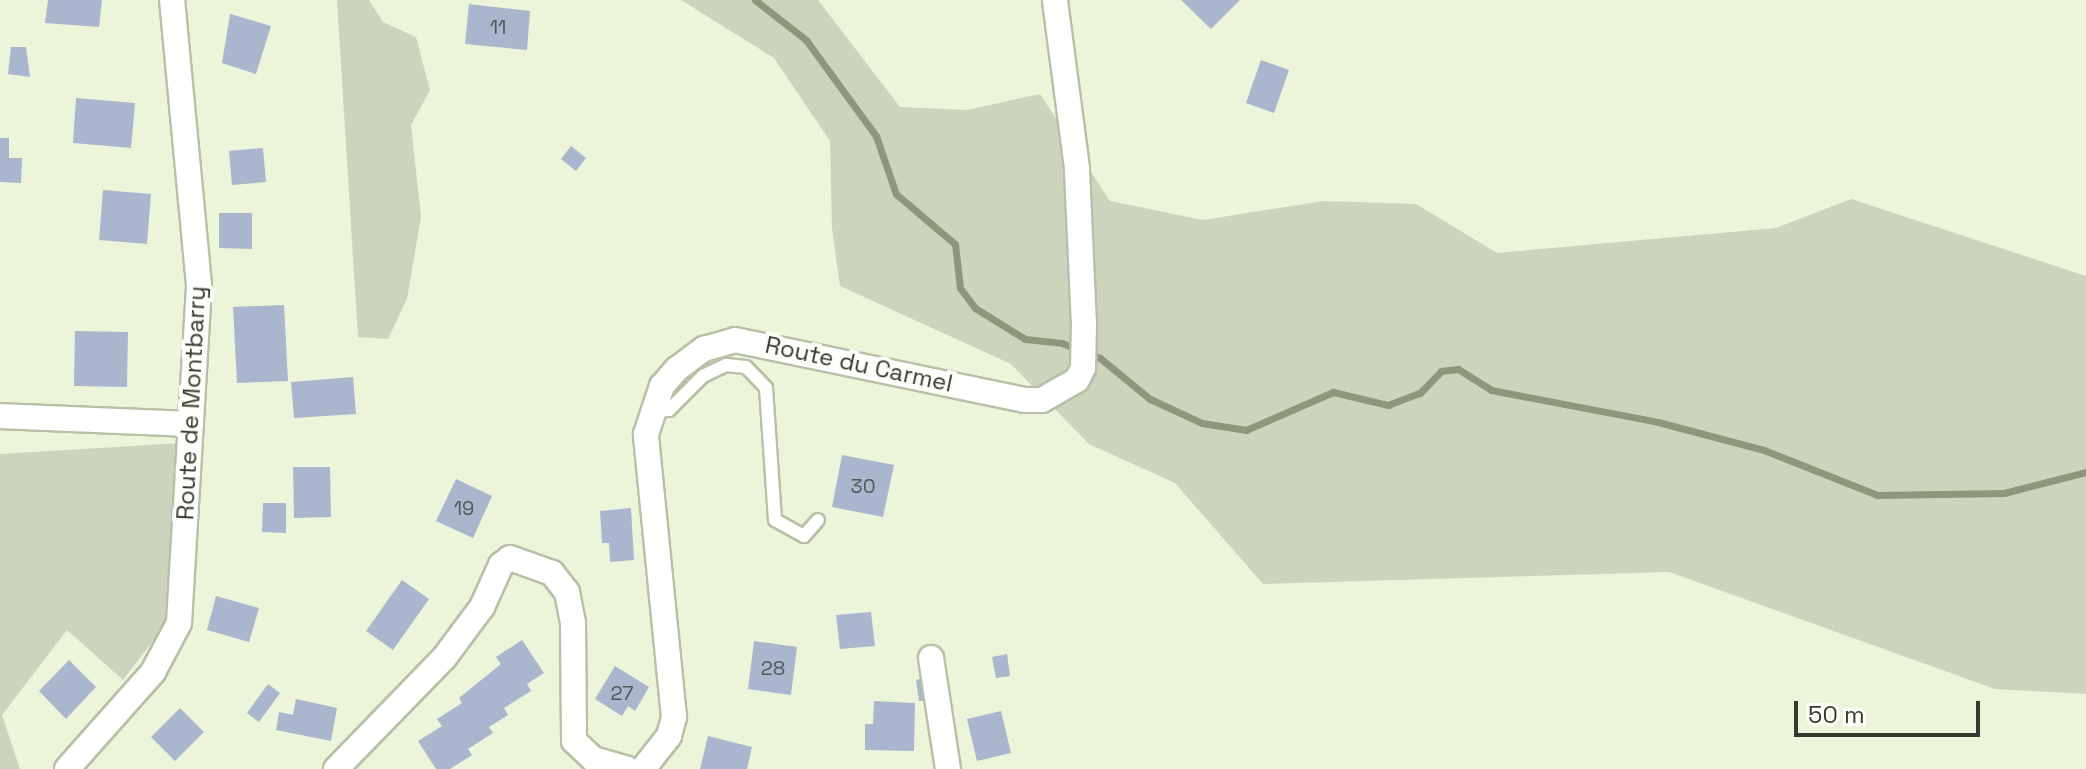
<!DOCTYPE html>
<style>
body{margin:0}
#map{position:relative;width:2086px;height:769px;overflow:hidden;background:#ecf5da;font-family:"Space Grotesk",sans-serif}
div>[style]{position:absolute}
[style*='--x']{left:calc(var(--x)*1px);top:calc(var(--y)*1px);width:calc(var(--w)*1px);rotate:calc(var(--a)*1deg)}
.green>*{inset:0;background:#ccd4bd}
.stream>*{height:7px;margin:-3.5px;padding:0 3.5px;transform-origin:3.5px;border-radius:3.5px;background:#8e977b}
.building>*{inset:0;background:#a9b6cd}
.roads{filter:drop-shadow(2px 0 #b8c0a7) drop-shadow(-2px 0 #b8c0a7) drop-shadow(0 2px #b8c0a7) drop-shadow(0 -2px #b8c0a7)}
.lane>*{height:12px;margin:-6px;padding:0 6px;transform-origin:6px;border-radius:6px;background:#fff}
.street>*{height:24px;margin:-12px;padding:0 12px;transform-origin:12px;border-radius:12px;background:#fff}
span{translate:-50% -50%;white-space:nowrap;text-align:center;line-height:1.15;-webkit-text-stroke:8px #fdfef9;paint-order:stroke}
.number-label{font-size:20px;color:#535856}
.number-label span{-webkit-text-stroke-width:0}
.street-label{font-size:24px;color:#36392f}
.scale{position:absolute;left:1794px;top:701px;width:186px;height:36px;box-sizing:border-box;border:4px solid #36392f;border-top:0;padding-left:10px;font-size:24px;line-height:28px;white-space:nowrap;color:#36392f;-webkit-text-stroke:6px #fdfef9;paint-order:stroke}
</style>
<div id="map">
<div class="green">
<div style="clip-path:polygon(337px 0,369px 0,383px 22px,416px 37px,430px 90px,411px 125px,421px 217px,407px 299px,388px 339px,358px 337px)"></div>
<div style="clip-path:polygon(681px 0,818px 0,900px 107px,967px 110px,1040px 94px,1110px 201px,1203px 220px,1323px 201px,1416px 204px,1497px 253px,1776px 228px,1851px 199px,2086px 276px,2086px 694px,1995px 689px,1669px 572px,1263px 584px,1175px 483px,1089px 444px,1011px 364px,840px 286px,832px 228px,830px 141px,774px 58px)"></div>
<div style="clip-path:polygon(182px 443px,168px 621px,123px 680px,67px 630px,2px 715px,20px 769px,0 769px,0 454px)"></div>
</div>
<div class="stream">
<div style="--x:755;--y:0;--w:65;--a:38.1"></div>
<div style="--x:806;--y:40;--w:119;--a:53.9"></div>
<div style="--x:876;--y:136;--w:61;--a:71"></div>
<div style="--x:896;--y:194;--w:77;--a:40.3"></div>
<div style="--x:955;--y:244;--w:44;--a:83.5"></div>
<div style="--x:960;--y:288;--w:25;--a:53"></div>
<div style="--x:975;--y:308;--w:59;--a:31.8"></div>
<div style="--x:1025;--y:339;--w:37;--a:6"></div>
<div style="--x:1062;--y:343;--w:41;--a:21.5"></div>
<div style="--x:1100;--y:358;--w:65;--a:39.4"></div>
<div style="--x:1150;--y:399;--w:57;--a:24.8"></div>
<div style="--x:1202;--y:423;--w:45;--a:9"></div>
<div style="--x:1246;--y:430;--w:95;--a:-23.6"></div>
<div style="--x:1333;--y:392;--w:57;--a:13.3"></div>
<div style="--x:1388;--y:405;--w:34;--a:-21"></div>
<div style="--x:1420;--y:393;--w:30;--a:-46"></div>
<div style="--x:1441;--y:371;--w:17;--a:-7"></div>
<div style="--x:1458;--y:369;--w:39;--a:32"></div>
<div style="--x:1491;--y:390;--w:170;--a:10.8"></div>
<div style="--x:1658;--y:422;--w:110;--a:14.8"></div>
<div style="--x:1764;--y:450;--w:122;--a:21.7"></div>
<div style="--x:1877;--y:495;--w:127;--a:-0.9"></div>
<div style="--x:2004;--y:493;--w:85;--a:-14.4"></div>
</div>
<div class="building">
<div style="clip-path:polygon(48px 0,102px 0,99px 27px,45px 23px)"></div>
<div style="clip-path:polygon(1181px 0,1240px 0,1211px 29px)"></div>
<div style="clip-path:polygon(469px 4px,530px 11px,527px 50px,465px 44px)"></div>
<div style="clip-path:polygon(230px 14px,271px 26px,256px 74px,222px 63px)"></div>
<div style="clip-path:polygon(11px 47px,26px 47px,30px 77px,8px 74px)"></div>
<div style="clip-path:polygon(1261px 60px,1289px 70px,1274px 113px,1246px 103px)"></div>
<div style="clip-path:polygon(76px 98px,135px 103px,131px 148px,73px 143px)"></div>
<div style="clip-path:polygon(0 138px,9px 138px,9px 158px,22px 158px,21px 183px,0 182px)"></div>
<div style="clip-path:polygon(571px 146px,586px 158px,576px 171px,561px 159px)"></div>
<div style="clip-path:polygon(263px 148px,266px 182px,232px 185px,229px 151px)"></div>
<div style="clip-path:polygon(103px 190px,151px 194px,147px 244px,99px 240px)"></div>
<div style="clip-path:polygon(219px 213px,252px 213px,252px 249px,219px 248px)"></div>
<div style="clip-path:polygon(284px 305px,288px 381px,237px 383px,233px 307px)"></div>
<div style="clip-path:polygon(75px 331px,128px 332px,127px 387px,74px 386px)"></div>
<div style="clip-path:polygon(353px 377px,356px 414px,294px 418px,291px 382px)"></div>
<div style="clip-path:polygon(842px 455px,894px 465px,883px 517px,832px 507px)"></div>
<div style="clip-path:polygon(293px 467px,330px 467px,331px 517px,294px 518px)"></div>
<div style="clip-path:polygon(456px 479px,492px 496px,473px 538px,436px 521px)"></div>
<div style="clip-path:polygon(263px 503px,286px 503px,286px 533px,262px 532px)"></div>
<div style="clip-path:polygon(631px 508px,634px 560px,610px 562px,609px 543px,602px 543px,600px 511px)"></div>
<div style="clip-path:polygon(402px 580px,429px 599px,393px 650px,366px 631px)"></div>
<div style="clip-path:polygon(216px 596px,259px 608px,249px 642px,207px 630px)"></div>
<div style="clip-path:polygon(871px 612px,875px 646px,840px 649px,836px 615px)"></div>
<div style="clip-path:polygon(522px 640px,544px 673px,527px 684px,531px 691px,504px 708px,508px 715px,489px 727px,493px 733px,468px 749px,472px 755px,450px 769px,436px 769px,418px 741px,442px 726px,437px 719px,462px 703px,459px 698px,501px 664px,496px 657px)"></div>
<div style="clip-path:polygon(754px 641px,797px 647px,791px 695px,748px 689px)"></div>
<div style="clip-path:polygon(1007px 654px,1010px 676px,996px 678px,992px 657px)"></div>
<div style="clip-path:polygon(69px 660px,96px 687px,66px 719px,39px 691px)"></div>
<div style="clip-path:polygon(615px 666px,649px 687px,635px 711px,628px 706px,622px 716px,595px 699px)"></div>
<div style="clip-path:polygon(926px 678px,930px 700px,919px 701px,916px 680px)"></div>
<div style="clip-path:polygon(268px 684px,280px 693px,259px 722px,247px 713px)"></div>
<div style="clip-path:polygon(296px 699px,337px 708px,331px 741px,276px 730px,279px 712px,293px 715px)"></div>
<div style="clip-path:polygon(874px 701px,915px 703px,914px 751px,865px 750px,865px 724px,873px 724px)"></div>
<div style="clip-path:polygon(180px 708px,204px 732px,175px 761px,151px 737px)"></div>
<div style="clip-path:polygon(1001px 711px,1011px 753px,977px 761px,967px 719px)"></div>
<div style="clip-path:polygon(708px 736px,752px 747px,747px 769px,700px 769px)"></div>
</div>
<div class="roads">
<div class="lane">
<div style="--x:652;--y:411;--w:17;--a:-3"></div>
<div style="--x:669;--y:410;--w:48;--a:-45"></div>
<div style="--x:703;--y:376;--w:25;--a:-26"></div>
<div style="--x:726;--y:365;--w:20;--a:6"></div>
<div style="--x:746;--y:367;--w:29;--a:46"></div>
<div style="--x:766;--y:388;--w:132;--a:86.1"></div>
<div style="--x:775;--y:520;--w:33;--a:29"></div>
<div style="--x:804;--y:536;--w:21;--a:-49"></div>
</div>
<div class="street">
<div style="--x:0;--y:416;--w:191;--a:2.4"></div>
<div style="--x:931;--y:658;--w:112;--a:81.3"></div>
<div style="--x:67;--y:769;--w:130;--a:-48.4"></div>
<div style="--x:153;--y:672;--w:55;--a:-62"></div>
<div style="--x:179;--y:623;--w:339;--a:-86.6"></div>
<div style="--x:199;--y:285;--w:286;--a:-95.4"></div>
<div style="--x:336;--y:769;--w:155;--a:-45.8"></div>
<div style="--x:444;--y:658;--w:64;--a:-53.3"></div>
<div style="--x:482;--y:607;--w:46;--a:-65.7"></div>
<div style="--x:501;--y:565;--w:11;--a:-38"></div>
<div style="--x:510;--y:558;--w:45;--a:19.7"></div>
<div style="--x:552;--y:573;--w:24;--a:52"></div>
<div style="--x:567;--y:592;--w:31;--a:79"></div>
<div style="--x:573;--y:622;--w:119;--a:89.5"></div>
<div style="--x:574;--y:741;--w:26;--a:43"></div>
<div style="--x:593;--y:759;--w:35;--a:16"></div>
<div style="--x:643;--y:769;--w:42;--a:-51.8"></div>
<div style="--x:669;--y:736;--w:20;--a:-75"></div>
<div style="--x:674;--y:717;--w:284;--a:-95.7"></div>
<div style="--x:646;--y:434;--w:51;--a:-71.6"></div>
<div style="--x:662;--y:386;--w:23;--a:-49"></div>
<div style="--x:677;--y:369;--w:34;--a:-37"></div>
<div style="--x:704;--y:349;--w:32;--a:-16"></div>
<div style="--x:735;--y:340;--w:296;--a:11.7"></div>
<div style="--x:1025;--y:400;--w:17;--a:0"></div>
<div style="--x:1042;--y:400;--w:40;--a:-29.7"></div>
<div style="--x:1077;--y:380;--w:13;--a:-63"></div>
<div style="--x:1083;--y:368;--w:43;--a:-88.7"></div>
<div style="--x:1084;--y:325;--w:157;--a:-92.6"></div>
<div style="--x:1077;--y:168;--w:169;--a:-97.5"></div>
</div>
</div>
<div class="number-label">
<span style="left:498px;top:27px">11</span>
<span style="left:863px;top:486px">30</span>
<span style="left:464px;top:508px">19</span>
<span style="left:773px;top:668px">28</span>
<span style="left:622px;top:693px">27</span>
</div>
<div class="street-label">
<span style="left:859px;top:364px;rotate:12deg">Route du Carmel</span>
<span style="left:191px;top:403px;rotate:-87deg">Route de Montbarry</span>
</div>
<div class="scale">50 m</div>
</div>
